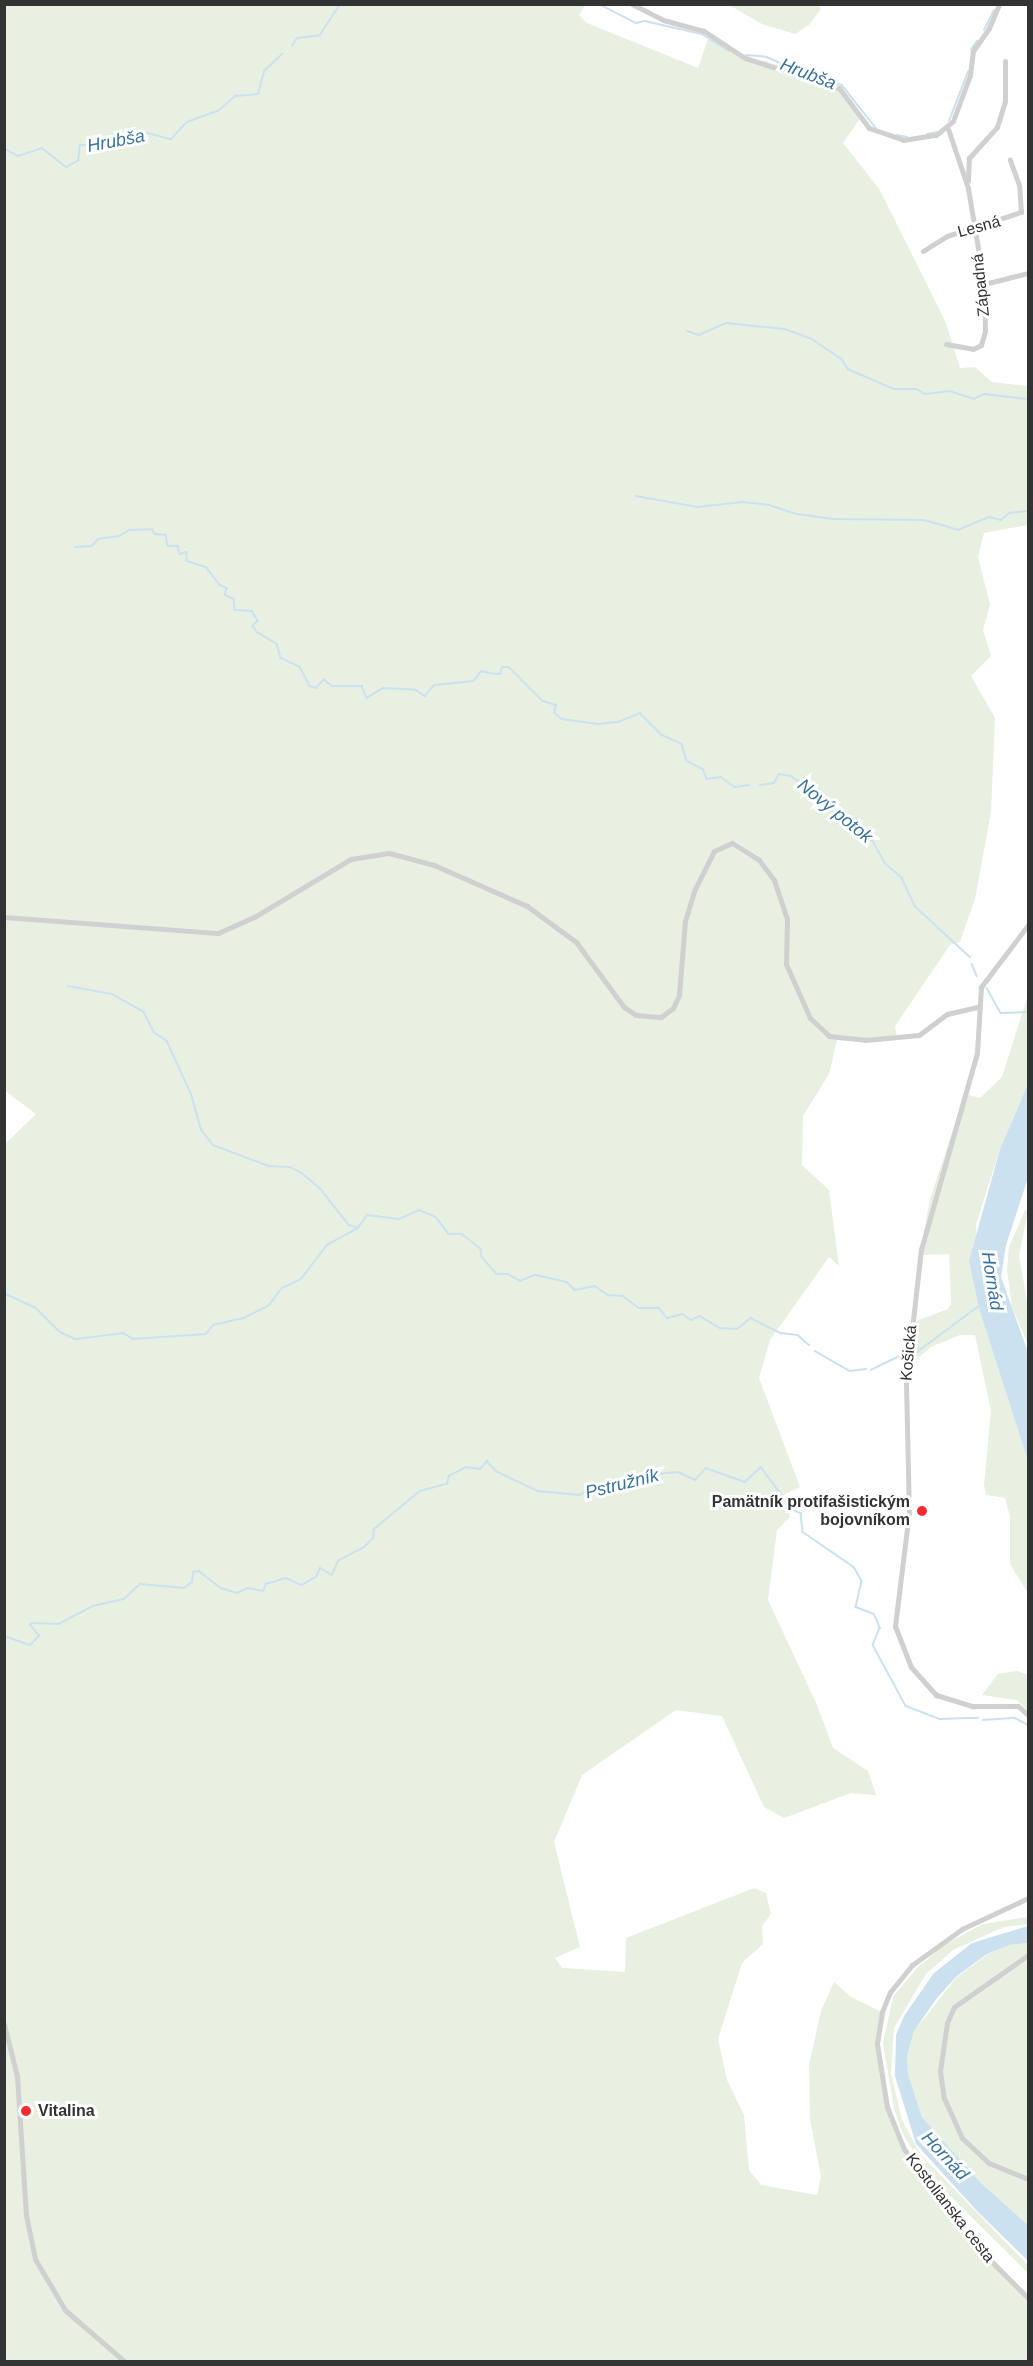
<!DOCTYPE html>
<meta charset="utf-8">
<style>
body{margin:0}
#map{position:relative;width:1033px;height:2366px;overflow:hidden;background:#fff;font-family:Arial,sans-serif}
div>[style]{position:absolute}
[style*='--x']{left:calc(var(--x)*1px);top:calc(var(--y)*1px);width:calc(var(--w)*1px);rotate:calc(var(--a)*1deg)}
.green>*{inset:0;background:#e8f0e1}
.water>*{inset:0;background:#cce1f0}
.stream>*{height:1.5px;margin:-0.75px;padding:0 0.75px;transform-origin:0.75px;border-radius:0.75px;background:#cce1f0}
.minor>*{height:5px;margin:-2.5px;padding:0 2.5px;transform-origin:2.5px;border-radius:2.5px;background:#d0d0d0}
.dots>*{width:16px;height:16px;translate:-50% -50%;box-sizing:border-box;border:3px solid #fff;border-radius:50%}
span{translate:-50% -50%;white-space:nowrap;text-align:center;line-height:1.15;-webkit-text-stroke:6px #fff;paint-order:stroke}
.street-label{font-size:16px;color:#333}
.poi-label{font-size:16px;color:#333;font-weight:700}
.right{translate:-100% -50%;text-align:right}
.left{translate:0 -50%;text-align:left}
.water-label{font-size:18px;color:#38739e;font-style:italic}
.frame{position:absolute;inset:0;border:6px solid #333;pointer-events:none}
</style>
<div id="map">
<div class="green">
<div style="clip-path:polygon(5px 5px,585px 5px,579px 15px,587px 23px,698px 68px,710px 33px,749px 60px,766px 61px,836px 87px,861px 117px,843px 143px,880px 190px,946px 323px,960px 368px,975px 367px,992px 382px,1028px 386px,1028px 525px,984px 533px,978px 557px,990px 605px,983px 630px,991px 656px,971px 676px,995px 718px,991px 812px,975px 899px,960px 942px,950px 945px,895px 1026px,897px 1037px,837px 1040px,829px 1074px,803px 1116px,802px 1165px,829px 1190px,839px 1266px,829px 1257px,770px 1340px,759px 1378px,800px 1487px,785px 1494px,790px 1517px,777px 1530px,768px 1600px,817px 1705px,833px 1748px,868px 1771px,876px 1795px,851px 1793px,784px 1818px,764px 1807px,722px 1716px,676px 1710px,582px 1775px,554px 1842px,580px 1947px,555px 1958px,562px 1968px,625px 1972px,626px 1938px,754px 1888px,766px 1893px,771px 1914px,762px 1926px,763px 1944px,742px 1963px,718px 2039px,727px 2080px,744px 2115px,749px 2170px,761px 2185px,817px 2195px,821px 2177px,810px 2119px,809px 2065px,821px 2011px,834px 1982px,851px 1997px,882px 2012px,877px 2044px,887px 2107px,904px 2149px,957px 2222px,1028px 2295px,1028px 2361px,5px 2362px,4px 1145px,36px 1114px,4px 1090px)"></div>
<div style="clip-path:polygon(729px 5px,818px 5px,821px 9px,809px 25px,795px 34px,762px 24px)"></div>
<div style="clip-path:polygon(1028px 995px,1028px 1084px,1000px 1149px,976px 1224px,980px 1312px,1028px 1461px,1028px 1593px,1010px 1564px,1010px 1516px,1005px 1498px,986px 1495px,984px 1485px,991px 1411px,975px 1335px,960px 1335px,931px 1347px,907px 1367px,911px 1323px,948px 1309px,951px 1303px,949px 1254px,920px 1255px,930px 1199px,965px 1094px,980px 1098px,1002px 1077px)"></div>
<div style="clip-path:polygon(1025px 1210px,1028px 1211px,1019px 1256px,1028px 1306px,1028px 1345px,1012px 1307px,1007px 1270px,1009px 1247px)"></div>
<div style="clip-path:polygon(1017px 1671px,1028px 1675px,1028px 1711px,1017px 1700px,982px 1695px,998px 1674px)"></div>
<div style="clip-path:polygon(1028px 1917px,1028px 1924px,1004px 1927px,953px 1950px,926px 1974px,894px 2028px,891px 2073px,902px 2120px,921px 2155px,1028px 2265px,1028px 2273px,939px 2185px,918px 2159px,902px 2132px,894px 2108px,883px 2043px,893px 1997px,916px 1969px,944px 1945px,983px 1924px)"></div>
<div style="clip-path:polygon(1028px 1943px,1028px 2225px,981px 2183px,922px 2117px,908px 2074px,907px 2057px,914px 2031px,957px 1977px,988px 1954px,1010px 1945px)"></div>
</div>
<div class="water">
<div style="clip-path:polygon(1028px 1084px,1028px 1178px,1006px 1245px,1001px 1277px,1028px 1352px,1028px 1461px,980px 1312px,969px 1261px,1000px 1149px)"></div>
<div style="clip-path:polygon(1028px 1926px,1028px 1943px,1010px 1945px,987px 1954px,957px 1976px,937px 1998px,914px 2031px,907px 2057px,908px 2074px,922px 2117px,981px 2183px,1028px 2225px,1028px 2261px,976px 2210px,916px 2144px,895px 2076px,896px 2035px,904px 2016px,934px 1973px,972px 1943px)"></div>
</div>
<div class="stream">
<div style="--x:343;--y:4;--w:7;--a:0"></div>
<div style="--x:356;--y:4;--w:2;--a:0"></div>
<div style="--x:418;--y:4;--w:6;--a:0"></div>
<div style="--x:561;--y:4;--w:17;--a:0"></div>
<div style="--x:599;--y:4;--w:42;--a:27.2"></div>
<div style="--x:636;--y:23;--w:9;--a:-13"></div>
<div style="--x:645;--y:21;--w:58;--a:12.8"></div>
<div style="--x:702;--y:34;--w:32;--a:32"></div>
<div style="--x:984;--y:30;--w:22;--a:-63"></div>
<div style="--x:292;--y:46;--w:9;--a:-58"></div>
<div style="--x:297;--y:38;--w:23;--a:-7"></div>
<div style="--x:320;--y:35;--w:37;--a:-57"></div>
<div style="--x:971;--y:50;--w:11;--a:-56"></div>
<div style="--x:746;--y:55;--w:21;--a:5"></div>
<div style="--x:767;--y:57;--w:40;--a:25"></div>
<div style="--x:807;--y:75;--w:36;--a:16"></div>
<div style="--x:842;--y:85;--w:55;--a:51.7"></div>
<div style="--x:949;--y:121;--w:53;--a:-68.8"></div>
<div style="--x:927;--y:134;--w:10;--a:-11"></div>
<div style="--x:897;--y:135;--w:10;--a:11"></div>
<div style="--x:4;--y:148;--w:16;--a:30"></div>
<div style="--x:18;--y:156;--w:25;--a:-18"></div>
<div style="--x:42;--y:148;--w:31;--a:38"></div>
<div style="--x:66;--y:167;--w:13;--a:-27"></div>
<div style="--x:78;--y:161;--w:16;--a:-83"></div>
<div style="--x:80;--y:145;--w:13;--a:0"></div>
<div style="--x:93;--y:145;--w:53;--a:-14.3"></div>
<div style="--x:144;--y:132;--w:28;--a:15"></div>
<div style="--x:171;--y:139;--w:23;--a:-47"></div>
<div style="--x:187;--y:122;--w:33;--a:-20"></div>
<div style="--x:218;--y:111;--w:23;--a:-41"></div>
<div style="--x:235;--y:96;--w:23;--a:-5"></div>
<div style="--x:258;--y:94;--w:24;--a:-75"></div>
<div style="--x:264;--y:71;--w:25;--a:-43"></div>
<div style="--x:687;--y:331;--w:13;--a:18"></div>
<div style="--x:699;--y:335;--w:30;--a:-24"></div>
<div style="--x:726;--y:323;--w:59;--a:5.8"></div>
<div style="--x:785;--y:329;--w:29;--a:20"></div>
<div style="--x:812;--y:339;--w:36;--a:34"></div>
<div style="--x:842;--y:359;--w:12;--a:59"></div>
<div style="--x:848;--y:369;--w:50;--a:23.5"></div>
<div style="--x:894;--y:389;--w:23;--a:0"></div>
<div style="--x:917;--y:389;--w:9;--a:32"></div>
<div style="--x:925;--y:394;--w:25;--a:-7"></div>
<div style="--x:950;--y:391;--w:25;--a:18"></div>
<div style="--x:974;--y:399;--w:11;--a:-27"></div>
<div style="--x:984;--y:394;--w:44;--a:6.5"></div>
<div style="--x:636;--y:496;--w:63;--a:10.1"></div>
<div style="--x:698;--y:507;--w:44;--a:-6.5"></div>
<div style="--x:742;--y:502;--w:27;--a:6"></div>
<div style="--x:769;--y:505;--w:29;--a:18"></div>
<div style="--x:797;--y:514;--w:36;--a:8"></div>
<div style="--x:833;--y:519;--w:91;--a:0.6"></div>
<div style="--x:924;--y:520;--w:35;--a:16"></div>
<div style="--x:958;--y:530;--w:34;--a:-23"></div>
<div style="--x:989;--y:517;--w:12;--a:14"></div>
<div style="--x:1001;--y:520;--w:11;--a:-41"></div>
<div style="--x:1009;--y:513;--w:19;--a:-6"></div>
<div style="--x:75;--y:547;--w:17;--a:-3"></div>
<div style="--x:92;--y:546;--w:9;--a:-49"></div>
<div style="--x:98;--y:539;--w:21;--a:-8"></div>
<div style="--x:119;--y:536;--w:12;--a:-31"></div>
<div style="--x:129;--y:530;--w:23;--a:-2"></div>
<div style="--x:152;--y:529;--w:6;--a:59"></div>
<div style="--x:155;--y:534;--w:11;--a:5"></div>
<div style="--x:166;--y:535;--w:11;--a:80"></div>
<div style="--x:168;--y:546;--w:10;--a:0"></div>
<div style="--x:178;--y:546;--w:8;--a:76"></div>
<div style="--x:180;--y:554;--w:7;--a:-16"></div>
<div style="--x:187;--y:552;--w:9;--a:90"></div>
<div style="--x:187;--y:561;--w:20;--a:18"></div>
<div style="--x:206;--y:567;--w:23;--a:52"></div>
<div style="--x:220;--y:585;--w:8;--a:23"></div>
<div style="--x:227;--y:588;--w:7;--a:106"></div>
<div style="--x:225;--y:595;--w:10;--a:24"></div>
<div style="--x:234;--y:599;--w:11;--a:85"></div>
<div style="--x:235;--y:610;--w:17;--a:3"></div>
<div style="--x:252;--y:611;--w:12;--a:59"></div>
<div style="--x:258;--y:621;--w:7;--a:135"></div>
<div style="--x:253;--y:626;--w:7;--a:56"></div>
<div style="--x:257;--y:632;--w:23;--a:31"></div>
<div style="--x:277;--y:644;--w:15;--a:74"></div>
<div style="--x:281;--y:658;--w:21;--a:25"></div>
<div style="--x:300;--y:667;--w:21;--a:62"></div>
<div style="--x:310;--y:686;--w:6;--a:18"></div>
<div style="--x:316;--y:688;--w:12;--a:-48"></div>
<div style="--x:324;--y:679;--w:11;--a:41"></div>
<div style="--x:332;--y:686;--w:30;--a:0"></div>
<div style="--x:362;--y:686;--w:13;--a:67"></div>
<div style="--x:367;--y:698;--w:19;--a:-32"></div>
<div style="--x:383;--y:688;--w:33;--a:3"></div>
<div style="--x:416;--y:690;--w:11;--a:34"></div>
<div style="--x:425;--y:696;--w:14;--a:-51"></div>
<div style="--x:434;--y:685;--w:40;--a:-5.7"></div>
<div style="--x:474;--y:681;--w:12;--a:-55"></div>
<div style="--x:481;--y:671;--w:15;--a:11"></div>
<div style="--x:496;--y:674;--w:4;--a:0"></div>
<div style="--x:500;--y:674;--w:7;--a:-74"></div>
<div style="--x:502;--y:667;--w:7;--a:0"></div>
<div style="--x:509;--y:667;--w:48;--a:45"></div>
<div style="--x:543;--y:701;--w:14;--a:17"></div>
<div style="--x:556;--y:705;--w:8;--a:97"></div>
<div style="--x:555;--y:713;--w:9;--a:41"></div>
<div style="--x:562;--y:719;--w:36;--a:8"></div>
<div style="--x:598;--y:724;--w:20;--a:-6"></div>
<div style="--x:618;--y:722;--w:24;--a:-22"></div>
<div style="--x:640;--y:713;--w:31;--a:45"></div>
<div style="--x:662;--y:735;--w:22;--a:24"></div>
<div style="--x:682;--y:744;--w:18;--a:74"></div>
<div style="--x:687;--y:761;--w:18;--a:27"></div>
<div style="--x:703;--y:769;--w:11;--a:68"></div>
<div style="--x:707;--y:779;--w:14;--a:-8"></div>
<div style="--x:721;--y:777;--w:17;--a:36"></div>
<div style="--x:735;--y:787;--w:14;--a:-8"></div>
<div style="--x:760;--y:785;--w:14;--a:-8"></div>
<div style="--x:774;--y:783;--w:10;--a:-61"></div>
<div style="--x:779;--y:774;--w:12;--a:9"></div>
<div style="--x:791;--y:776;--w:41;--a:34.1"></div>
<div style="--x:825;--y:799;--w:8;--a:83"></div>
<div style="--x:826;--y:807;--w:58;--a:35.9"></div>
<div style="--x:873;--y:841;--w:25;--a:61"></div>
<div style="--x:885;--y:863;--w:23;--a:41"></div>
<div style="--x:902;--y:878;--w:31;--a:65"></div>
<div style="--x:915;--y:906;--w:75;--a:42.8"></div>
<div style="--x:972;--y:964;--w:13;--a:67"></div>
<div style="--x:68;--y:986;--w:45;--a:10.3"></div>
<div style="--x:112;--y:994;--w:37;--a:29"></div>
<div style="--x:144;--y:1012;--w:22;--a:63"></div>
<div style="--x:154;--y:1032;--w:16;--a:35"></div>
<div style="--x:167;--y:1041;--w:57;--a:65.2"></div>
<div style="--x:191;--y:1093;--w:37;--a:74"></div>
<div style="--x:201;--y:1129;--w:20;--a:53"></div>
<div style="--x:213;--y:1145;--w:60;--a:20.6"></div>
<div style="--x:269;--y:1166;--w:21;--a:3"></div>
<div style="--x:290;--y:1167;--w:13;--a:27"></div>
<div style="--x:302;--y:1173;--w:23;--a:40"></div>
<div style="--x:320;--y:1188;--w:47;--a:51.9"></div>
<div style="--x:349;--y:1225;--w:9;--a:18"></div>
<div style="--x:358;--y:1228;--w:16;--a:-55"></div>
<div style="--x:367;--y:1215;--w:32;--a:7"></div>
<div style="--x:399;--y:1219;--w:22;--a:-24"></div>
<div style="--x:419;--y:1210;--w:18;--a:22"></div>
<div style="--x:436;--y:1217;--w:21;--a:53"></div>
<div style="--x:449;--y:1234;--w:13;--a:0"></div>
<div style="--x:462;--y:1234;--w:24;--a:38"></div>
<div style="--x:481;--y:1249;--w:8;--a:83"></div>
<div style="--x:482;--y:1257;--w:23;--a:49"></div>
<div style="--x:497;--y:1274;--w:11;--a:0"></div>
<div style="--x:508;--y:1274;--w:14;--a:30"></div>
<div style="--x:520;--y:1281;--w:16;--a:-22"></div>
<div style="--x:535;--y:1275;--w:10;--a:11"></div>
<div style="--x:545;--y:1277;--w:23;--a:13"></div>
<div style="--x:567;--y:1282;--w:11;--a:45"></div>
<div style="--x:575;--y:1290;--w:20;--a:-11"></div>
<div style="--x:595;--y:1286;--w:16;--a:35"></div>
<div style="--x:608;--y:1295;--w:15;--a:4"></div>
<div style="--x:623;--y:1296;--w:20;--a:37"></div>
<div style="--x:639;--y:1308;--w:20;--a:0"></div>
<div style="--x:659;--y:1308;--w:13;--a:51"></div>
<div style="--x:667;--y:1318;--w:16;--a:-14"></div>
<div style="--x:683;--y:1314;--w:10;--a:37"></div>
<div style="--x:691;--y:1320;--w:10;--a:-24"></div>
<div style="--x:700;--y:1316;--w:23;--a:31"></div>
<div style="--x:720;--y:1328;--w:17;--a:3"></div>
<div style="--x:737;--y:1329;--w:18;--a:-38"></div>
<div style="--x:751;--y:1318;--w:34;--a:27"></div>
<div style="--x:781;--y:1333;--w:17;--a:7"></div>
<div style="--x:798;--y:1335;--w:15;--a:42"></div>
<div style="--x:987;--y:988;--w:29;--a:61"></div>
<div style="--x:1001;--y:1013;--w:27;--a:-2"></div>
<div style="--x:4;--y:1293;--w:35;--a:25"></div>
<div style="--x:36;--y:1308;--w:34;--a:45"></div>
<div style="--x:60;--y:1332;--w:17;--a:24"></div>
<div style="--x:76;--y:1339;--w:48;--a:-7.1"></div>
<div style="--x:124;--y:1333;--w:11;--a:34"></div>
<div style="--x:133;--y:1339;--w:73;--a:-3.9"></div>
<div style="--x:206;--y:1334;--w:11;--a:-52"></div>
<div style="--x:213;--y:1325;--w:32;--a:-13"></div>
<div style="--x:244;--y:1318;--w:28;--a:-27"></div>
<div style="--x:269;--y:1305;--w:21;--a:-53"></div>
<div style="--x:282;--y:1288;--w:21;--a:-25"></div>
<div style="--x:301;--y:1279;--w:43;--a:-52.6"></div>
<div style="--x:327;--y:1245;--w:35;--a:-29"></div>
<div style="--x:815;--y:1351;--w:40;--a:29.7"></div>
<div style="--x:850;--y:1371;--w:16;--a:-7"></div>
<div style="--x:917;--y:1352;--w:77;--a:-36.6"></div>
<div style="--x:871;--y:1370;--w:32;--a:-26"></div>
<div style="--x:4;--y:1636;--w:28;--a:19"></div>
<div style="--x:30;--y:1645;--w:13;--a:-45"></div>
<div style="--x:39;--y:1636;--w:14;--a:-129"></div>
<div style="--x:30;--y:1625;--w:3;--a:-45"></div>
<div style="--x:32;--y:1623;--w:27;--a:2"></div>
<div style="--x:59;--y:1624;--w:38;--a:-28"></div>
<div style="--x:93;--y:1606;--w:32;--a:-13"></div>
<div style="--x:124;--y:1599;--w:22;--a:-43"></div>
<div style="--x:140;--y:1584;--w:44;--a:5.2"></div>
<div style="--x:184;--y:1588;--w:10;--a:-37"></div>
<div style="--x:192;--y:1582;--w:10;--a:-84"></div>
<div style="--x:193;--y:1572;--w:6;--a:-9"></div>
<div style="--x:199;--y:1571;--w:28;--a:38"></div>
<div style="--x:221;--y:1588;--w:17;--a:17"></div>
<div style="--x:237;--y:1593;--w:12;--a:-24"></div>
<div style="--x:248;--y:1588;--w:15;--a:11"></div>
<div style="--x:263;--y:1591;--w:8;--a:-67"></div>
<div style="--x:266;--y:1584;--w:21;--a:-17"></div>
<div style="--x:286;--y:1578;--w:17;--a:24"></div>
<div style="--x:302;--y:1585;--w:16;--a:-30"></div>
<div style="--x:316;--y:1577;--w:10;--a:-66"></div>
<div style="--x:320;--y:1568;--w:14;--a:30"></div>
<div style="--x:332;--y:1575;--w:15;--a:-67"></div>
<div style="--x:338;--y:1561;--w:30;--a:-28"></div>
<div style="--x:364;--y:1547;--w:13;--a:-45"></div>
<div style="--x:373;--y:1538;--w:9;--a:-84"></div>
<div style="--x:374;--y:1529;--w:60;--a:-39.6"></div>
<div style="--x:420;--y:1491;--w:28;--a:-15"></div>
<div style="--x:447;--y:1484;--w:8;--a:-76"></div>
<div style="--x:449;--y:1476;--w:19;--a:-28"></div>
<div style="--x:466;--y:1467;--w:14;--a:8"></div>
<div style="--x:480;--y:1469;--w:11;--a:-49"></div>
<div style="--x:487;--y:1461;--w:13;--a:48"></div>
<div style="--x:496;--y:1471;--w:47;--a:25.5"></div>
<div style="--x:538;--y:1491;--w:42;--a:5.4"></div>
<div style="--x:580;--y:1495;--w:13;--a:-32"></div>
<div style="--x:591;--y:1488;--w:18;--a:0"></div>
<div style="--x:609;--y:1488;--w:38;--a:-20"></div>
<div style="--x:645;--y:1475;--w:33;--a:-5"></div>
<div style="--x:678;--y:1472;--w:19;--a:25"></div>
<div style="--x:695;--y:1480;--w:16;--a:-47"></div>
<div style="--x:706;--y:1468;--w:41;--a:19.7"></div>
<div style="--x:745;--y:1482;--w:22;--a:-43"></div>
<div style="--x:761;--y:1467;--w:54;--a:53.3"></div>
<div style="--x:793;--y:1510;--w:9;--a:21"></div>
<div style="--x:801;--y:1513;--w:19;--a:84"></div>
<div style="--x:803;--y:1532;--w:62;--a:34.5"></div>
<div style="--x:854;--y:1567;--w:16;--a:60"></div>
<div style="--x:862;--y:1581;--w:27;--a:103"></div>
<div style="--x:856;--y:1607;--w:19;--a:21"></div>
<div style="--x:874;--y:1614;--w:7;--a:63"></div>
<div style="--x:877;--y:1620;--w:9;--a:69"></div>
<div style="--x:880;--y:1628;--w:18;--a:112"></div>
<div style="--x:873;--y:1645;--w:69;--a:61.6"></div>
<div style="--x:906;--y:1706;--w:36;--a:21"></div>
<div style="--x:940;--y:1719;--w:38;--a:-2"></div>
<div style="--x:983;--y:1720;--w:32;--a:-4"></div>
<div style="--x:1015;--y:1718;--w:15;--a:28"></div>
</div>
<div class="minor">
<div style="--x:632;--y:4;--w:35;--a:27"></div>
<div style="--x:663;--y:20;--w:42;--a:15"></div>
<div style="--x:704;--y:31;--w:49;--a:33.4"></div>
<div style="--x:745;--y:58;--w:99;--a:17.7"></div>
<div style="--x:839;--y:88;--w:50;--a:53.1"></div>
<div style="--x:869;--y:128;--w:36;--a:19"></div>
<div style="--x:903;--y:140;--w:33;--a:-9"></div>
<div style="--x:936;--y:135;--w:22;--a:-39"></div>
<div style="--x:953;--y:121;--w:49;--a:-69.7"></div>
<div style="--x:970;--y:75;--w:24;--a:-83"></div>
<div style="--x:973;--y:51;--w:28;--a:-55"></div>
<div style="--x:989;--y:28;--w:26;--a:-67"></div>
<div style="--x:968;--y:181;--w:23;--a:-88"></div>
<div style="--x:969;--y:158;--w:42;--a:-47.9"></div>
<div style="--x:997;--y:127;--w:27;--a:-73"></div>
<div style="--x:1005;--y:101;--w:40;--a:-90"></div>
<div style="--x:923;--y:251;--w:28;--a:-32"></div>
<div style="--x:947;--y:236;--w:78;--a:-18"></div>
<div style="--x:1021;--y:212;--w:27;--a:-94"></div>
<div style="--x:1019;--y:185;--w:27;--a:-110"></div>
<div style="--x:984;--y:284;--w:45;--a:-14"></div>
<div style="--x:946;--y:344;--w:27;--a:10"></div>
<div style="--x:973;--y:349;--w:9;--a:-27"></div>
<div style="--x:981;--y:345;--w:15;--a:-74"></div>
<div style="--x:985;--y:331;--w:47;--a:-91.2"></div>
<div style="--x:984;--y:284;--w:97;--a:-99.5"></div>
<div style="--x:968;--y:188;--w:62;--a:-108.7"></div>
<div style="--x:4;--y:917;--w:215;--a:4.3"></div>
<div style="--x:218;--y:933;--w:39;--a:-24"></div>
<div style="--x:254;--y:917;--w:113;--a:-30.9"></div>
<div style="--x:351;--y:859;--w:38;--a:-9"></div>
<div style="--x:389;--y:853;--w:47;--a:14.9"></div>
<div style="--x:434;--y:865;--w:102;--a:23.8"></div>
<div style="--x:527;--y:906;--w:61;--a:36.3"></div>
<div style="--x:576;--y:942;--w:81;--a:53.6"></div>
<div style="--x:624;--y:1007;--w:14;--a:34"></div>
<div style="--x:636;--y:1015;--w:25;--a:5"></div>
<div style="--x:661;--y:1017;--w:15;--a:-37"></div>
<div style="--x:673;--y:1008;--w:14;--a:-65"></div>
<div style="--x:679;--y:995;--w:74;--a:-85.4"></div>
<div style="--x:685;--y:921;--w:34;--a:-73"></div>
<div style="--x:695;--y:889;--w:42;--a:-63.4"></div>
<div style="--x:714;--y:851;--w:20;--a:-24"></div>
<div style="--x:732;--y:843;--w:32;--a:32"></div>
<div style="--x:759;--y:860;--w:25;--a:53"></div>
<div style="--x:774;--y:880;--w:41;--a:71.6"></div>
<div style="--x:787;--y:919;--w:45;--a:91.3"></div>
<div style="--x:786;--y:964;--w:59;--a:66"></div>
<div style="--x:810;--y:1018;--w:26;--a:43"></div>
<div style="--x:829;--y:1036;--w:36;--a:6"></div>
<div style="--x:865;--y:1040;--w:54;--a:-5.3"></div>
<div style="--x:919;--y:1035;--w:35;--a:-37"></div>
<div style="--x:947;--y:1014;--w:31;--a:-13"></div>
<div style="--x:1028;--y:925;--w:78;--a:127.2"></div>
<div style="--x:981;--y:987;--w:66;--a:93.5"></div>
<div style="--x:977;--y:1053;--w:204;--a:105.9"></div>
<div style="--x:921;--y:1249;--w:135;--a:96.4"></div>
<div style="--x:906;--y:1383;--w:129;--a:88.7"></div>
<div style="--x:909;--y:1512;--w:115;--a:97"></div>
<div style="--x:895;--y:1626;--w:44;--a:68.7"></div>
<div style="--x:911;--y:1667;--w:38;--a:48"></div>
<div style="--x:936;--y:1695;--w:39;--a:17"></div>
<div style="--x:973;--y:1706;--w:45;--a:0"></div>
<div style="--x:1018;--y:1706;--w:13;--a:42"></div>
<div style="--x:1028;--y:1898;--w:73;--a:154.8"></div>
<div style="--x:962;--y:1929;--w:62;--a:144.2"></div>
<div style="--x:912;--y:1965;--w:35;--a:129"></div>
<div style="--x:890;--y:1992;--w:22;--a:112"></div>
<div style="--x:882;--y:2012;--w:32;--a:99"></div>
<div style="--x:877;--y:2044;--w:64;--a:81"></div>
<div style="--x:887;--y:2107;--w:45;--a:68"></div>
<div style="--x:904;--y:2149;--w:128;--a:53"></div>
<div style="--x:981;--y:2251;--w:66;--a:45"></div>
<div style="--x:1028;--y:1955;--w:90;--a:144.9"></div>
<div style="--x:954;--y:2007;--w:17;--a:114"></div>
<div style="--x:947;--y:2023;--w:49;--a:98.3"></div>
<div style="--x:940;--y:2071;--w:27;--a:82"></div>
<div style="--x:944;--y:2098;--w:44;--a:65.8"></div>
<div style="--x:962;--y:2138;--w:37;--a:43"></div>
<div style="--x:989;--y:2163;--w:42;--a:22.3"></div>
<div style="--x:4;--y:2024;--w:54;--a:76"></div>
<div style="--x:17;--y:2076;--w:139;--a:86.3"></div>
<div style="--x:26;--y:2215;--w:45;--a:78.4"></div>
<div style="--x:35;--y:2259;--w:59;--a:59.5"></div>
<div style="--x:65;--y:2310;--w:79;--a:40.9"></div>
</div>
<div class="dots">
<div style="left:922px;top:1511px;background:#f42b33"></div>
<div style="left:26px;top:2111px;background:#f42b33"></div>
</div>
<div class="street-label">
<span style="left:979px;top:227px;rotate:-15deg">Lesná</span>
<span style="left:981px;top:285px;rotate:-96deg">Západná</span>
<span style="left:909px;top:1353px;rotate:-85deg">Košická</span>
<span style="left:950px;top:2208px;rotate:52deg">Kostolianska cesta</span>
</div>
<div class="poi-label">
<span class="right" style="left:910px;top:1511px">Pamätník protifašistickým<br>bojovníkom</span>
<span class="left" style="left:38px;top:2111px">Vitalina</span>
</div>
<div class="water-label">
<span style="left:808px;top:74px;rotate:21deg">Hrubša</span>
<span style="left:116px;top:141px;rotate:-11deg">Hrubša</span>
<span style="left:835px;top:811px;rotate:39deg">Nový potok</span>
<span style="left:992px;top:1281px;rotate:81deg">Hornád</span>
<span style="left:622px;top:1484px;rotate:-14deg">Pstružník</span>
<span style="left:945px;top:2156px;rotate:47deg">Hornád</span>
</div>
<div class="frame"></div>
</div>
